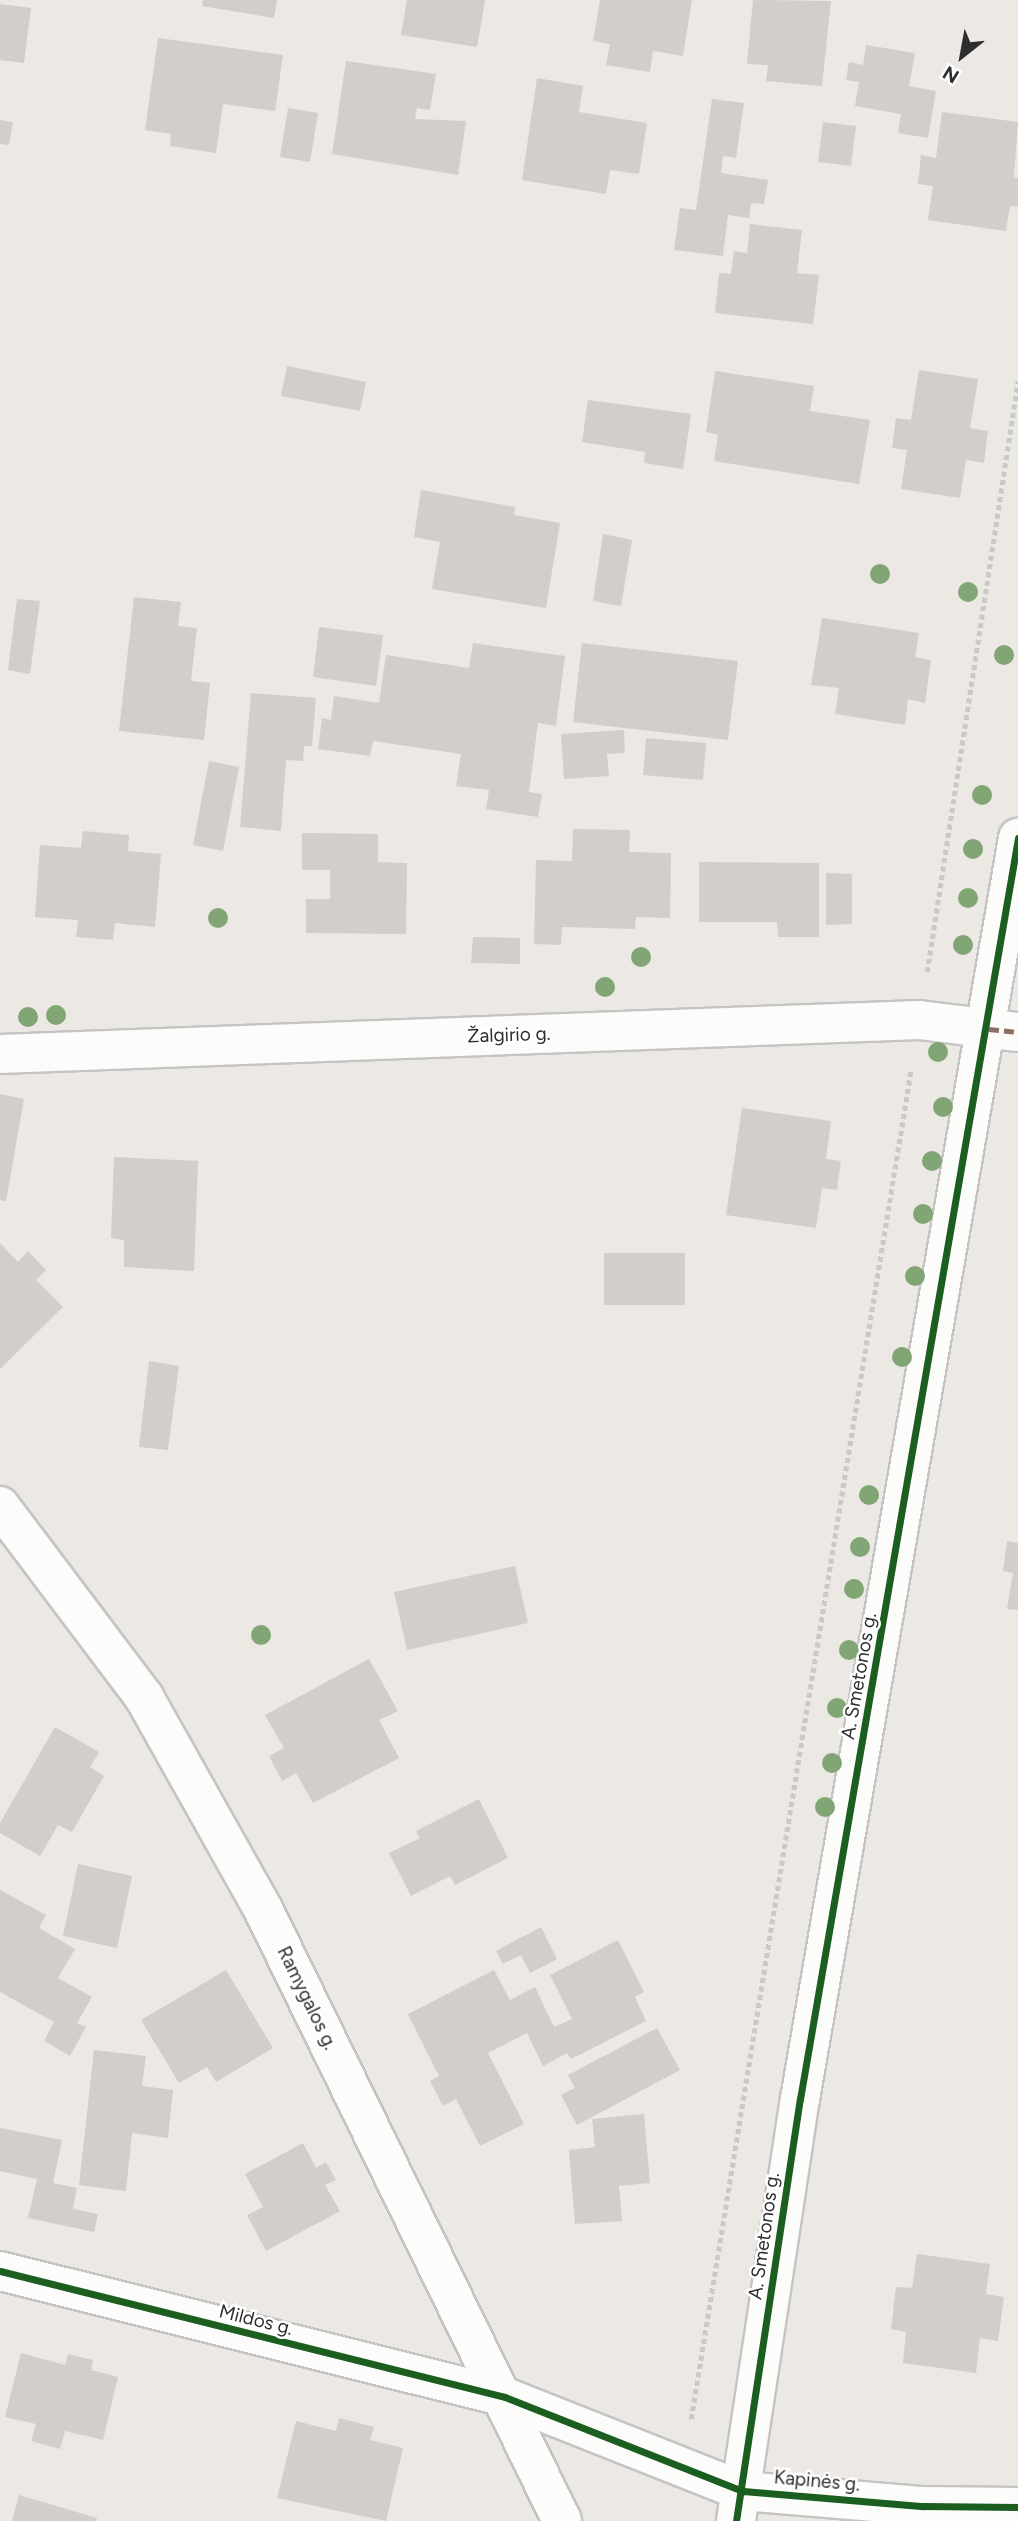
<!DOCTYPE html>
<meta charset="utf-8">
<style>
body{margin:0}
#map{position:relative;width:1018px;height:2521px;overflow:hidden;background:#ece8e4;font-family:Figtree,sans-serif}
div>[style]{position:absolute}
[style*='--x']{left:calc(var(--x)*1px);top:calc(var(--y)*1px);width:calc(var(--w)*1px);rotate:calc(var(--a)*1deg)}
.building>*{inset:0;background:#d1cecb}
.path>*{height:4.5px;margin-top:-2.25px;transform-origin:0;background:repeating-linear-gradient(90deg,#c9c9c8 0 5px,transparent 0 8.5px)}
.roads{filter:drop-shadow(2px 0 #c5c4c5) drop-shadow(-2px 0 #c5c4c5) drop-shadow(0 2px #c5c4c5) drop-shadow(0 -2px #c5c4c5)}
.minor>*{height:38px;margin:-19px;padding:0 19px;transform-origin:19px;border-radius:19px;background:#fcfcfb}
.secondary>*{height:38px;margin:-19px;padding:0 19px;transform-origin:19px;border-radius:19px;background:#fcfcfb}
.quiet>*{height:5px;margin-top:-2.5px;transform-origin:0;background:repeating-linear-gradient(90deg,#8d6e63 0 10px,transparent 0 15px)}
.cycleway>*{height:7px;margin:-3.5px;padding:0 3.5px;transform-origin:3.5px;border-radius:3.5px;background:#1b5e20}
.trees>*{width:20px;height:20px;margin:-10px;border-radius:50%;background:#82a575}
span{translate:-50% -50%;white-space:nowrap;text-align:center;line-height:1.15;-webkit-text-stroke:5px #fff;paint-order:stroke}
.street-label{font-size:19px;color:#2e2e2e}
.north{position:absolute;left:927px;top:21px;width:70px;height:70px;-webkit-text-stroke:5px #fff;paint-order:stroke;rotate:211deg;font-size:19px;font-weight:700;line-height:28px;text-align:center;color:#2e2e2e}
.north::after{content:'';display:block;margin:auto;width:24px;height:32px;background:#2e2e2e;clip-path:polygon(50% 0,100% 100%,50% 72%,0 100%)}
</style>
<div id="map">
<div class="building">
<div style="clip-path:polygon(203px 0,277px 0,274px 18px,202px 6px)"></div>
<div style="clip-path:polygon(407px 0,485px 0,477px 47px,401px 35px)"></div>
<div style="clip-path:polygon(600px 0,692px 0,683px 56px,653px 51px,650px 72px,606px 65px,610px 44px,593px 41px)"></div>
<div style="clip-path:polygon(753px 0,831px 1px,822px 86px,766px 81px,768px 65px,747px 64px)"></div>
<div style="clip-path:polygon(0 4px,31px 8px,24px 63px,0 60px)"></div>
<div style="clip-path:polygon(158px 38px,283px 55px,275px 111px,223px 104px,216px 153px,170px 146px,171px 134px,145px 130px)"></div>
<div style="clip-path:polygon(866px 45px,915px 53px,909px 86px,936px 91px,928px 138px,898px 133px,901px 114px,855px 106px,859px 82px,846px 80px,849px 62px,863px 65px)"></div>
<div style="clip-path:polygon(346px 61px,436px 74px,430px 110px,417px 108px,415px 119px,466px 121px,458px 175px,332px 154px)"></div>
<div style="clip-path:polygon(537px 78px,583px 86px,579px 112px,647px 123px,639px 174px,610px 170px,606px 194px,522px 180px)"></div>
<div style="clip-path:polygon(712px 99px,744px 103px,736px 158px,723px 156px,721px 173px,768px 180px,764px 204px,751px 203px,749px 218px,728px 215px,723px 256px,674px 250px,680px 208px,696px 210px)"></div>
<div style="clip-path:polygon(288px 108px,318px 113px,310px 162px,280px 157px)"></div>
<div style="clip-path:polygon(942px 112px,1018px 122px,1014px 177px,1018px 178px,1018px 207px,1010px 206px,1006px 231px,928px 220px,933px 186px,918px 184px,921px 155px,936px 158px)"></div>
<div style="clip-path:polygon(0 120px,13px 122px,9px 145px,0 144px)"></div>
<div style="clip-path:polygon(823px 122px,856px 126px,851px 166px,818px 162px)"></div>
<div style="clip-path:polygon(750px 224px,802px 230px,797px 273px,819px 275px,813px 324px,715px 313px,719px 273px,731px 274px,734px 251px,747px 253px)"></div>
<div style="clip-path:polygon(287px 366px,366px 382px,360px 411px,281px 396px)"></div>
<div style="clip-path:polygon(919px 370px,978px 379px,970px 428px,988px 431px,984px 463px,966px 460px,960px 498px,901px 489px,907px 450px,892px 448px,896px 418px,911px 420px)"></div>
<div style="clip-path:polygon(715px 371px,814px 386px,810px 411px,870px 420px,859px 484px,714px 461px,718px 435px,706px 432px)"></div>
<div style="clip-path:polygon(588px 400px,691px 414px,683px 469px,644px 463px,645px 452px,582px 442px)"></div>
<div style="clip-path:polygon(421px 490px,515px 507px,514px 515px,560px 523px,546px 608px,432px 589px,440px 542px,414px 537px)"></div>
<div style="clip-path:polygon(603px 534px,632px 540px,621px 606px,593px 601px)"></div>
<div style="clip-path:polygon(134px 597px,181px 602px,178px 626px,197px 628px,191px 681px,210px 683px,204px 740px,119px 731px)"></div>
<div style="clip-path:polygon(17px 599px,40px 601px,30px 674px,8px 670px)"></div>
<div style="clip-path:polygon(822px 618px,919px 633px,915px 657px,931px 660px,925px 703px,908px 699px,905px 725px,835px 714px,839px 688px,811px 685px)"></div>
<div style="clip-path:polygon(319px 627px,383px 635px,376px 686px,313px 677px)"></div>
<div style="clip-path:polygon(473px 643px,565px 656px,556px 726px,538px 723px,529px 792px,542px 794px,538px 817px,486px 809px,489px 790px,456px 786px,461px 754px,373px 741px,370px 756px,318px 749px,322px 718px,331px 720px,334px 696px,379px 703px,386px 655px,469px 668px)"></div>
<div style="clip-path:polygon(582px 643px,738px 661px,728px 740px,573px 722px)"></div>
<div style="clip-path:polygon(251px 693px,316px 698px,312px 746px,304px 746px,303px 761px,286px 760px,281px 831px,240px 827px)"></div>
<div style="clip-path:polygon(624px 730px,625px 753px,607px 754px,609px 776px,564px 779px,561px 734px)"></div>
<div style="clip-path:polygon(646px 738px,706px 743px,703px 780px,643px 775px)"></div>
<div style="clip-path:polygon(209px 761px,239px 767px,223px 851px,193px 845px)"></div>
<div style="clip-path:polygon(573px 829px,630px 830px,629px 852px,671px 853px,670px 918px,636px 917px,635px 929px,562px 927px,561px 945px,534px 944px,536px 860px,572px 861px)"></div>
<div style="clip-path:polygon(83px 831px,129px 835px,128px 851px,161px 854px,155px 927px,115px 923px,113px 940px,76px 937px,78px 920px,35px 917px,40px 845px,81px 848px)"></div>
<div style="clip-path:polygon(302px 833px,378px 834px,378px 862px,407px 863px,406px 934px,306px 933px,306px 899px,330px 899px,330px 870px,302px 870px)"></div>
<div style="clip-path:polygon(699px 862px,819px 863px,819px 937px,778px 937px,777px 922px,699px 922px)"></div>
<div style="clip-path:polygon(826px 873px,852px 874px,852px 924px,826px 925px)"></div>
<div style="clip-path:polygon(473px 937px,520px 938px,520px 964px,471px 963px)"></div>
<div style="clip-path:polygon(0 1094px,24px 1099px,6px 1201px,0 1200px)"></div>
<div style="clip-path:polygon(742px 1108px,831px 1121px,826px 1159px,841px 1161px,837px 1190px,822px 1188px,816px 1228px,726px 1215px)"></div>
<div style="clip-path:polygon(114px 1157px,198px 1161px,194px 1271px,124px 1267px,124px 1240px,111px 1238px)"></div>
<div style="clip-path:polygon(0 1243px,18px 1262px,28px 1251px,46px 1270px,36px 1280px,63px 1307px,0 1369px)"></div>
<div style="clip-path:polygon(604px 1253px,685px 1253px,685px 1305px,604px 1305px)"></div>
<div style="clip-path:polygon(149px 1361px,179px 1366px,168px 1450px,139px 1447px)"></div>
<div style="clip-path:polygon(1007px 1541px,1018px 1543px,1018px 1610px,1007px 1609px,1013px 1573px,1003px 1571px)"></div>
<div style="clip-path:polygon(515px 1566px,528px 1623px,407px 1650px,394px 1592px)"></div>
<div style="clip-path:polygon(369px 1659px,398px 1711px,379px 1720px,399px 1758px,313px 1803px,296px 1773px,282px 1781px,269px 1756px,284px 1748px,265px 1715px)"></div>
<div style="clip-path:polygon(55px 1727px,99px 1752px,90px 1767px,104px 1776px,72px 1832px,58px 1825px,40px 1856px,0 1833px,0 1823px)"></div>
<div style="clip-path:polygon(479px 1799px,508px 1858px,455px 1885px,450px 1876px,411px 1896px,389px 1853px,420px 1838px,416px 1831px)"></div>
<div style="clip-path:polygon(78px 1864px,132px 1876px,117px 1948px,63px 1936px)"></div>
<div style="clip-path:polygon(0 1890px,46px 1915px,39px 1928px,75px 1949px,58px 1978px,92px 1997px,77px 2023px,86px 2027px,70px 2056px,44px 2041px,54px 2022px,0 1992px)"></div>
<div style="clip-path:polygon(541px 1927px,557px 1959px,530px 1973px,521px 1955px,503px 1964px,496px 1951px)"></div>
<div style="clip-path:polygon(618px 1940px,644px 1992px,635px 1997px,646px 2021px,571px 2059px,567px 2053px,543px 2066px,527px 2033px,488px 2053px,524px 2124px,480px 2146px,456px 2099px,443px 2106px,430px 2081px,439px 2076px,408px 2014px,494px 1970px,510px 2000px,535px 1987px,554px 2027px,572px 2019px,550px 1975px)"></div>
<div style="clip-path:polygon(226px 1970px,273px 2048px,216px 2082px,207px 2067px,179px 2083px,141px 2020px)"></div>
<div style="clip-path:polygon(657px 2028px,680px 2070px,577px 2125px,561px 2095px,575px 2088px,568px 2075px)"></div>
<div style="clip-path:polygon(94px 2050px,146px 2056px,142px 2086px,173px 2090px,168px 2138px,132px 2133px,126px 2191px,79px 2185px)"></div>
<div style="clip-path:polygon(644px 2114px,650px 2183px,619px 2186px,622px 2221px,575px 2224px,569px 2150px,595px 2147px,592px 2119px)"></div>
<div style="clip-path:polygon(0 2128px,62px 2140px,53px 2183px,77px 2188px,73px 2209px,98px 2214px,94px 2232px,28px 2218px,37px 2179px,0 2171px)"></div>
<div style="clip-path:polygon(303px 2143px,316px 2168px,326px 2162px,336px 2180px,325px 2185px,340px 2211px,266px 2251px,247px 2215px,263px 2207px,245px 2174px)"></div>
<div style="clip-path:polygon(917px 2254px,990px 2264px,986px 2294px,1004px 2297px,998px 2341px,980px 2338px,976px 2373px,903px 2363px,906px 2332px,891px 2329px,896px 2287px,912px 2288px)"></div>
<div style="clip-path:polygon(21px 2353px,65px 2365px,68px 2354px,93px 2360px,91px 2370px,118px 2377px,103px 2440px,65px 2431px,60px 2449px,31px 2441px,36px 2424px,5px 2417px)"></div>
<div style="clip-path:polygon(339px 2418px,374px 2427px,370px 2440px,403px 2448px,386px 2521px,277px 2498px,296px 2421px,336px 2431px)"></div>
<div style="clip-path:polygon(19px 2495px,97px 2518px,96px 2521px,12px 2521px)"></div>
</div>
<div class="path">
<div style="--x:927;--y:972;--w:598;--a:-81.25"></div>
<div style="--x:691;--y:2419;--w:1367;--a:-80.74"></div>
</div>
<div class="roads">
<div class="minor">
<div style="--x:0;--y:1054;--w:920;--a:-2.12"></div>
<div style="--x:919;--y:1020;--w:100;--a:6.9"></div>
<div style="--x:0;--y:2271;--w:520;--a:14.01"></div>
<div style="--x:505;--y:2397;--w:256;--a:21.6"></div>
<div style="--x:743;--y:2491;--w:181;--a:4.8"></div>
<div style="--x:923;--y:2506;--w:95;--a:0.6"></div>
<div style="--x:736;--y:2521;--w:427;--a:-81.4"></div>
<div style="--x:800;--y:2099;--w:1280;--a:-80.19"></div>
</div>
<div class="secondary">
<div style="--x:0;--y:1506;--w:239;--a:53"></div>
<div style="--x:144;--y:1697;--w:245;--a:60.7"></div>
<div style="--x:264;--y:1911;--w:679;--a:63.96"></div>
</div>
</div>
<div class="quiet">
<div style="--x:989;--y:1029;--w:29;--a:6"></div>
</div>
<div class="cycleway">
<div style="--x:0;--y:2271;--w:520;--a:14.01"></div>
<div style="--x:505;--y:2397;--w:256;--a:21.6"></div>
<div style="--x:743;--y:2491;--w:181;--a:4.8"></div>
<div style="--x:923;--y:2506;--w:95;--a:0.6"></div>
<div style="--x:736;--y:2521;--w:427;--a:-81.4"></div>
<div style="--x:800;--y:2099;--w:1280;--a:-80.19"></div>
</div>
<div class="trees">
<div style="left:880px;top:574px"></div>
<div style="left:968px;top:592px"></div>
<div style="left:1004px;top:655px"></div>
<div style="left:982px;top:795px"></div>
<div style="left:973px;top:849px"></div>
<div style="left:968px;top:898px"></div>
<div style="left:218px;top:918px"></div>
<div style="left:963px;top:945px"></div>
<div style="left:641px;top:957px"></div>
<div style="left:605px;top:987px"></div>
<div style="left:56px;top:1015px"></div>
<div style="left:28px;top:1017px"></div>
<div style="left:938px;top:1052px"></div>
<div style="left:943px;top:1107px"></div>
<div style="left:932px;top:1161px"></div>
<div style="left:923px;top:1214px"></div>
<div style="left:915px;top:1276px"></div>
<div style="left:902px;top:1357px"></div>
<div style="left:869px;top:1495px"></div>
<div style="left:860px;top:1547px"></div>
<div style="left:854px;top:1589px"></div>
<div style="left:261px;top:1635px"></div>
<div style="left:849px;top:1650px"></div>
<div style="left:837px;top:1708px"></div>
<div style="left:832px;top:1763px"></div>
<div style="left:825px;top:1807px"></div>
</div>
<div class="street-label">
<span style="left:509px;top:1035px;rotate:-2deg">Žalgirio g.</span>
<span style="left:859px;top:1676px;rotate:-80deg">A. Smetonos g.</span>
<span style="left:307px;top:1998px;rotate:64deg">Ramygalos g.</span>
<span style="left:764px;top:2236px;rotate:-82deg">A. Smetonos g.</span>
<span style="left:256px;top:2320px;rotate:14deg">Mildos g.</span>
<span style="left:817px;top:2481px;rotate:5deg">Kapinės g.</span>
</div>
<div class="north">N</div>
</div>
